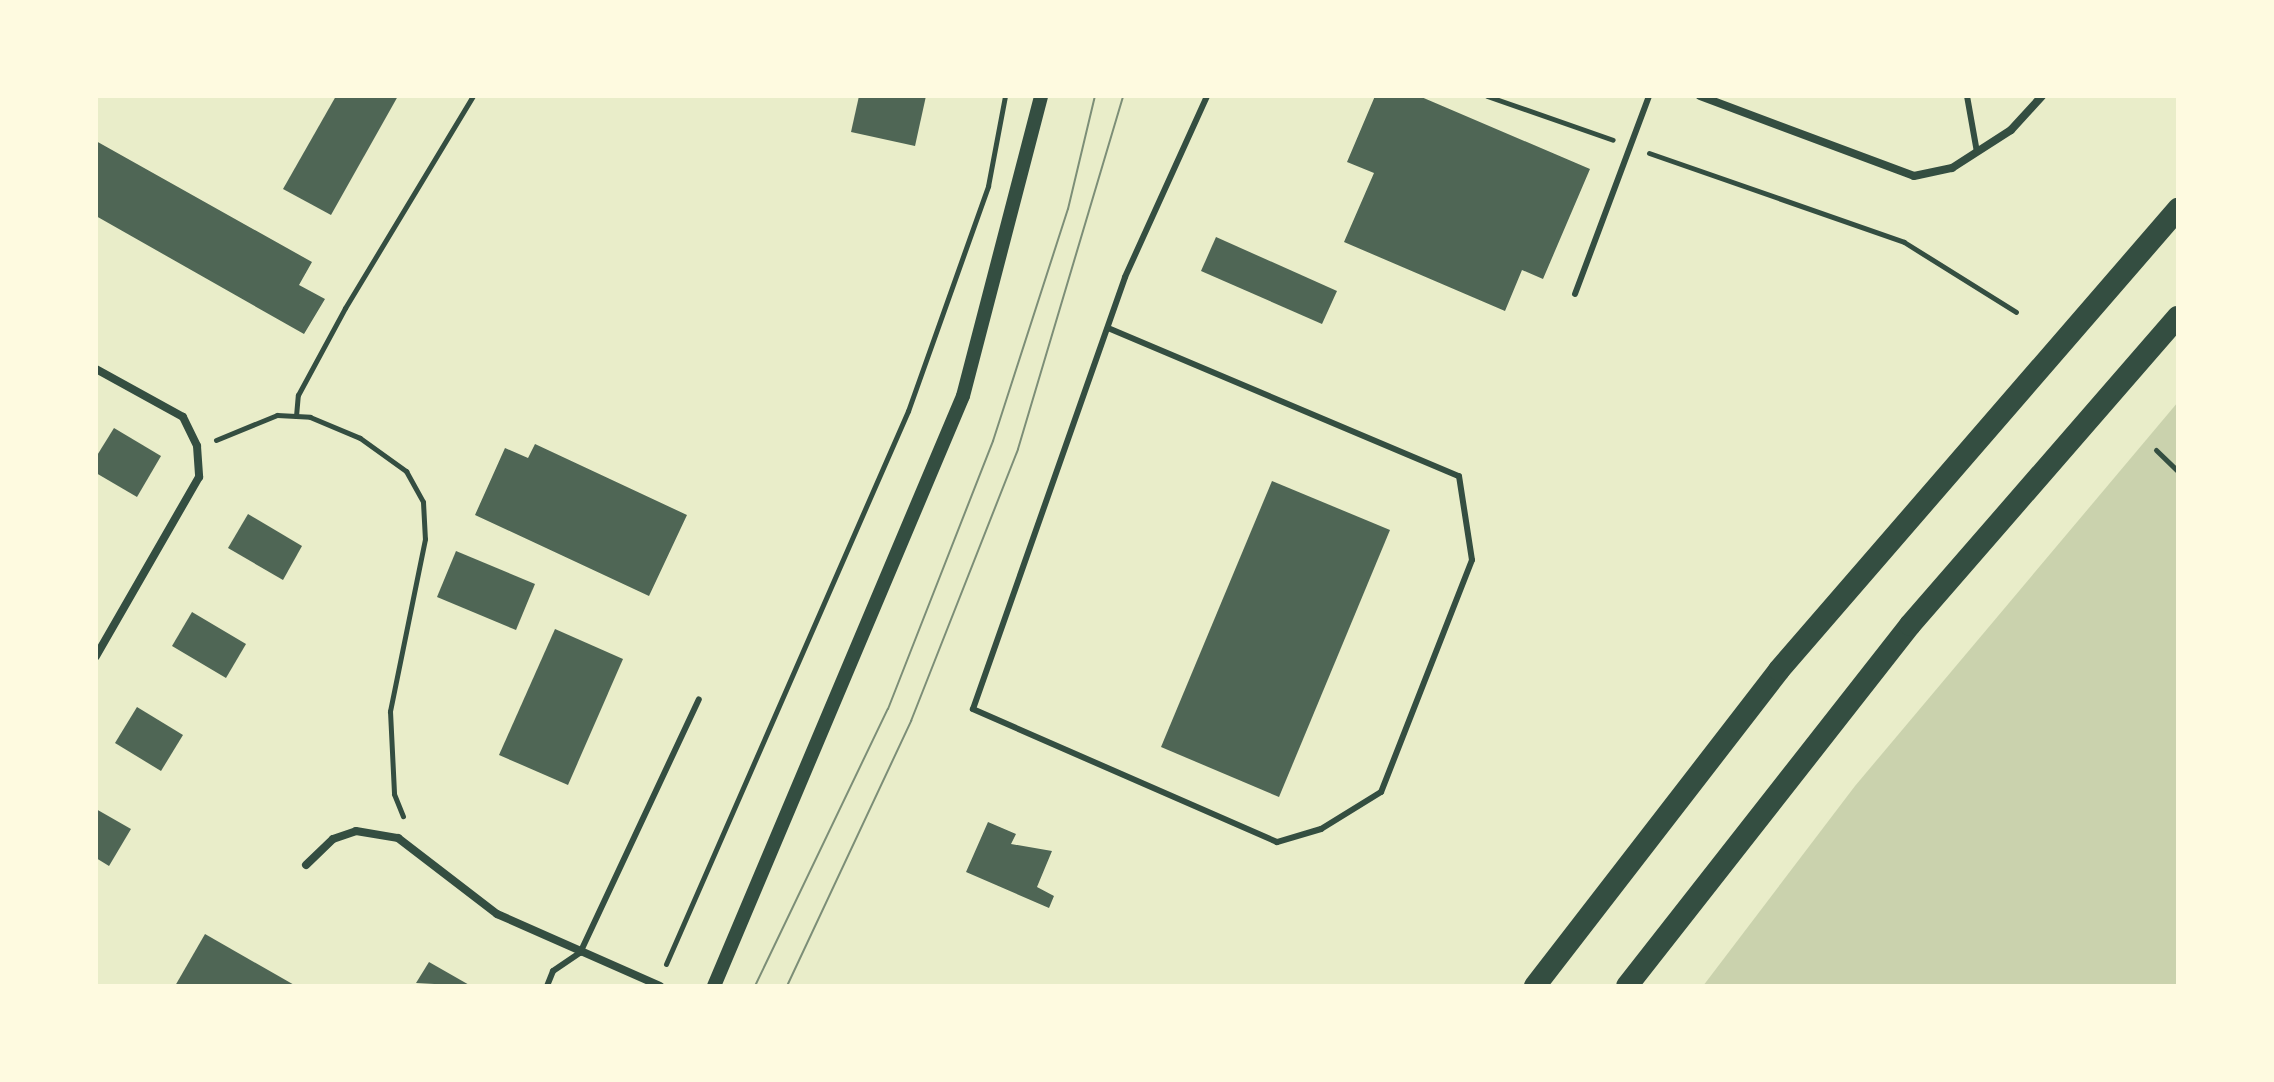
<!DOCTYPE html>
<style>
body{margin:0}
#map{position:relative;width:2274px;height:1082px;overflow:hidden;background:#e9edc9;font-family:Ubuntu,sans-serif}
div>[style]{position:absolute}
[style*='--x']{left:calc(var(--x)*1px);top:calc(var(--y)*1px);width:calc(var(--w)*1px);rotate:calc(var(--a)*1deg)}
.green>*{inset:0;background:#cad2ad}
.building>*{inset:0;background:#4f6655}
.path>*{height:5px;margin:-2.5px;padding:0 2.5px;transform-origin:2.5px;border-radius:2.5px;background:#344e41}
.service>*{height:6px;margin:-3px;padding:0 3px;transform-origin:3px;border-radius:3px;background:#344e41}
.minor>*{height:8px;margin:-4px;padding:0 4px;transform-origin:4px;border-radius:4px;background:#344e41}
.tertiary>*{height:14px;margin:-7px;padding:0 7px;transform-origin:7px;border-radius:7px;background:#344e41}
.trunk>*{height:22px;margin:-11px;padding:0 11px;transform-origin:11px;border-radius:11px;background:#344e41}
.tram>*{height:2px;margin:-1px;padding:0 1px;transform-origin:1px;border-radius:1px;background:#7c8e77}
span{translate:-50% -50%;white-space:nowrap;text-align:center;line-height:1.15;-webkit-text-stroke:6px #fefae0;paint-order:stroke}
.frame{position:absolute;inset:0;border:98px solid #fefae0;pointer-events:none}
</style>
<div id="map">
<div class="green">
<div style="clip-path:polygon(2178px 402px,2178px 986px,1703px 986px,1855px 786px)"></div>
</div>
<div class="building">
<div style="clip-path:polygon(336px 96px,398px 96px,331px 215px,283px 189px)"></div>
<div style="clip-path:polygon(859px 96px,926px 96px,915px 146px,851px 132px)"></div>
<div style="clip-path:polygon(1375px 96px,1419px 96px,1590px 169px,1543px 279px,1522px 270px,1505px 311px,1344px 242px,1374px 173px,1347px 162px)"></div>
<div style="clip-path:polygon(96px 141px,312px 262px,299px 285px,325px 299px,304px 334px,96px 216px)"></div>
<div style="clip-path:polygon(1216px 237px,1337px 291px,1322px 324px,1201px 271px)"></div>
<div style="clip-path:polygon(114px 428px,161px 456px,137px 497px,96px 473px,96px 457px)"></div>
<div style="clip-path:polygon(535px 444px,687px 515px,649px 596px,475px 515px,505px 448px,528px 458px)"></div>
<div style="clip-path:polygon(1272px 481px,1390px 530px,1279px 797px,1161px 747px)"></div>
<div style="clip-path:polygon(248px 514px,302px 546px,283px 580px,228px 548px)"></div>
<div style="clip-path:polygon(456px 551px,535px 584px,516px 630px,437px 597px)"></div>
<div style="clip-path:polygon(192px 612px,246px 644px,226px 678px,172px 646px)"></div>
<div style="clip-path:polygon(555px 629px,623px 659px,568px 785px,499px 755px)"></div>
<div style="clip-path:polygon(137px 707px,183px 735px,161px 771px,115px 743px)"></div>
<div style="clip-path:polygon(96px 809px,131px 829px,109px 866px,96px 858px)"></div>
<div style="clip-path:polygon(988px 822px,1016px 834px,1011px 844px,1052px 851px,1037px 887px,1054px 896px,1049px 908px,966px 872px)"></div>
<div style="clip-path:polygon(205px 934px,296px 986px,175px 986px)"></div>
<div style="clip-path:polygon(429px 962px,471px 986px,416px 983px)"></div>
</div>
<div class="path">
<div style="--x:1487;--y:96;--w:133;--a:19.2"></div>
<div style="--x:1649;--y:153;--w:270;--a:19.2"></div>
<div style="--x:1904;--y:242;--w:132;--a:32"></div>
<div style="--x:296;--y:416;--w:21;--a:-85"></div>
<div style="--x:298;--y:395;--w:99;--a:-61.6"></div>
<div style="--x:345;--y:308;--w:248;--a:-58.9"></div>
<div style="--x:216;--y:440;--w:66;--a:-22.3"></div>
<div style="--x:277;--y:415;--w:33;--a:3"></div>
<div style="--x:310;--y:417;--w:54;--a:22.8"></div>
<div style="--x:360;--y:438;--w:57;--a:35.7"></div>
<div style="--x:406;--y:471;--w:35;--a:61"></div>
<div style="--x:423;--y:502;--w:37;--a:87"></div>
<div style="--x:425;--y:539;--w:176;--a:101.5"></div>
<div style="--x:390;--y:711;--w:83;--a:87.2"></div>
<div style="--x:394;--y:794;--w:24;--a:68"></div>
<div style="--x:2156;--y:450;--w:30;--a:44"></div>
<div style="--x:666;--y:964;--w:604;--a:-66.37"></div>
<div style="--x:908;--y:411;--w:239;--a:-70.4"></div>
<div style="--x:988;--y:186;--w:92;--a:-79.3"></div>
</div>
<div class="service">
<div style="--x:1967;--y:96;--w:57;--a:79.9"></div>
<div style="--x:1575;--y:294;--w:211;--a:-69.5"></div>
<div style="--x:1108;--y:328;--w:381;--a:22.9"></div>
<div style="--x:1459;--y:476;--w:85;--a:81.2"></div>
<div style="--x:1472;--y:560;--w:249;--a:111.4"></div>
<div style="--x:1381;--y:792;--w:70;--a:148.3"></div>
<div style="--x:1321;--y:829;--w:46;--a:163.5"></div>
<div style="--x:1277;--y:842;--w:332;--a:-156.4"></div>
<div style="--x:973;--y:709;--w:458;--a:-70.6"></div>
<div style="--x:1125;--y:277;--w:199;--a:-65.6"></div>
<div style="--x:547;--y:986;--w:16;--a:-68"></div>
<div style="--x:553;--y:971;--w:32;--a:-34"></div>
<div style="--x:580;--y:953;--w:280;--a:-64.9"></div>
</div>
<div class="minor">
<div style="--x:1700;--y:96;--w:228;--a:20.5"></div>
<div style="--x:1914;--y:176;--w:39;--a:-12"></div>
<div style="--x:1952;--y:168;--w:70;--a:-32.8"></div>
<div style="--x:2011;--y:130;--w:46;--a:-47.6"></div>
<div style="--x:96;--y:369;--w:99;--a:28.9"></div>
<div style="--x:183;--y:417;--w:32;--a:64"></div>
<div style="--x:197;--y:446;--w:31;--a:86"></div>
<div style="--x:199;--y:477;--w:207;--a:119.9"></div>
<div style="--x:306;--y:865;--w:37;--a:-44"></div>
<div style="--x:333;--y:839;--w:24;--a:-19"></div>
<div style="--x:356;--y:831;--w:43;--a:9.5"></div>
<div style="--x:398;--y:838;--w:125;--a:37.5"></div>
<div style="--x:497;--y:914;--w:178;--a:23.8"></div>
</div>
<div class="tertiary">
<div style="--x:714;--y:986;--w:640;--a:-67.12"></div>
<div style="--x:963;--y:396;--w:310;--a:-75.4"></div>
</div>
<div class="trunk">
<div style="--x:1535;--y:986;--w:399;--a:-52.3"></div>
<div style="--x:1779;--y:670;--w:610;--a:-49.12"></div>
<div style="--x:1627;--y:986;--w:459;--a:-51.9"></div>
<div style="--x:1910;--y:625;--w:408;--a:-49"></div>
</div>
<div class="tram">
<div style="--x:755;--y:986;--w:307;--a:-64.4"></div>
<div style="--x:888;--y:709;--w:288;--a:-68.6"></div>
<div style="--x:993;--y:441;--w:244;--a:-72.1"></div>
<div style="--x:1068;--y:209;--w:116;--a:-76.6"></div>
<div style="--x:787;--y:986;--w:293;--a:-64.9"></div>
<div style="--x:911;--y:721;--w:292;--a:-68.5"></div>
<div style="--x:1018;--y:449;--w:368;--a:-73.4"></div>
</div>
<div class="frame"></div>
</div>
